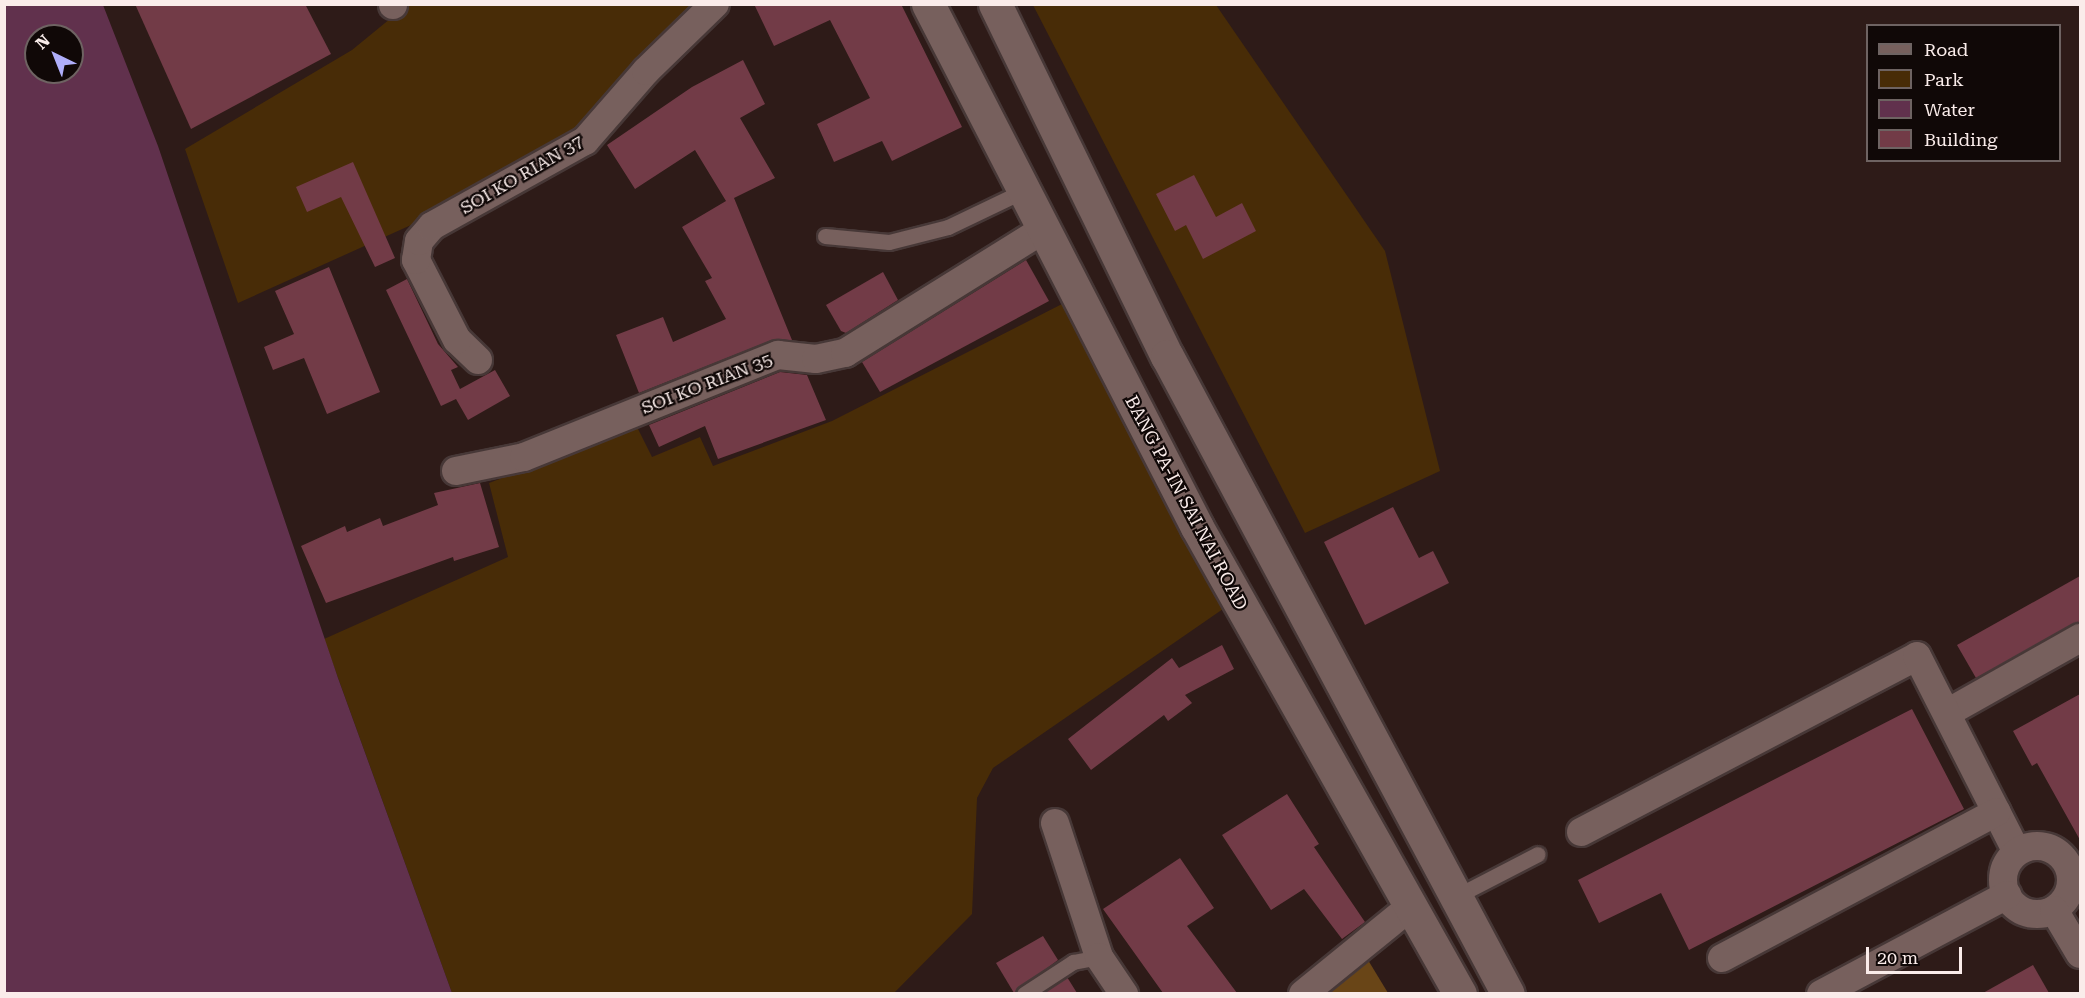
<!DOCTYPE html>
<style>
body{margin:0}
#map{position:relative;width:2085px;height:998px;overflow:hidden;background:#2e1b18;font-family:"Roboto Serif",serif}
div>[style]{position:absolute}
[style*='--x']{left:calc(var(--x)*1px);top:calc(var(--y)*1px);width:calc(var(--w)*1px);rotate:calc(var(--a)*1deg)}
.green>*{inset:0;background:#482c07}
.forest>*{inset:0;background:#694517}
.water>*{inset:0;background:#61314d}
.building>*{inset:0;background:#723b47}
.roads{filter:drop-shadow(2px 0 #473837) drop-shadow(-2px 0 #473837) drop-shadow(0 2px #473837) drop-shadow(0 -2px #473837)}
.lane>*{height:15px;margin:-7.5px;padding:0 7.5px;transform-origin:7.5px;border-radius:7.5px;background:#77605d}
.street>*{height:28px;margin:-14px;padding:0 14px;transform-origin:14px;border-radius:14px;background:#77605d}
.street>.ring{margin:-14px;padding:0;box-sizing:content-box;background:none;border:28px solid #77605d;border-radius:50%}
.secondary>*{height:33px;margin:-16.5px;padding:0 16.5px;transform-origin:16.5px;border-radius:16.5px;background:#77605d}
span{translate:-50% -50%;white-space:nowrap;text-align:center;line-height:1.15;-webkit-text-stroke:4.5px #100807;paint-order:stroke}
.street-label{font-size:18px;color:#faecea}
.frame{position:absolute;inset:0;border:6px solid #faecea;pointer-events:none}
.legend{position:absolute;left:1866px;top:24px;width:195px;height:138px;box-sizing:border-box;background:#100807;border:2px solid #6e6362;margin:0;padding:8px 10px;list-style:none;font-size:18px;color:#faecea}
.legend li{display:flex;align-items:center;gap:12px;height:30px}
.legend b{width:30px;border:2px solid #6e6362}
.north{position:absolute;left:24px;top:24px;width:60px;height:60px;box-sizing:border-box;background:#100807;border:2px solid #6e6362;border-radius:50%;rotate:317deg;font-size:16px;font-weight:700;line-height:24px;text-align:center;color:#faecea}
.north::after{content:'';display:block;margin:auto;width:21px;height:27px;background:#afaefa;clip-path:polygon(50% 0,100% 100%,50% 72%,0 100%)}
.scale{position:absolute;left:1866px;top:947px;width:96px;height:27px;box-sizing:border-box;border:3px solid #faecea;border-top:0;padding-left:8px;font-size:18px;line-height:21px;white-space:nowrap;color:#faecea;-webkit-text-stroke:4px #100807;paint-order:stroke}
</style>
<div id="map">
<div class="green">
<div style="clip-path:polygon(407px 5px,703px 5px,583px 128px,420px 221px,238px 303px,185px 149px,352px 50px)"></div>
<div style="clip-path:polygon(1033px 5px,1216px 5px,1385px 251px,1440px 471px,1305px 533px)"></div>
<div style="clip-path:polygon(1062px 304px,1223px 609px,993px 768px,977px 798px,972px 914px,893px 994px,452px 993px,324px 639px,508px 557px,489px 483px,637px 427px,652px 457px,700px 437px,713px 466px,832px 421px)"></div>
</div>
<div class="forest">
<div style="clip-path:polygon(1368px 960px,1388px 993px,1327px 993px)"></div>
</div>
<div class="water">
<div style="clip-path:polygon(evenodd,5px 4px,103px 5px,158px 146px,338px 678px,452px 993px,5px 993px,5px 4px,36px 36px,72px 36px,72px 72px,36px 72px,36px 36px)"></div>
</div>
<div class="building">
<div style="clip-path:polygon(135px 4px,305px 4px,331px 54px,191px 129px)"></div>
<div style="clip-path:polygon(754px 4px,901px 4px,962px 127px,892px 161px,882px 141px,834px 162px,817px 124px,870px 98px,830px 20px,774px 46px)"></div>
<div style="clip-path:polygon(743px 60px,765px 104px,740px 118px,775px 178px,734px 198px,792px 340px,772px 340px,639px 393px,616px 335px,663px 317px,673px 342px,726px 319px,705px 281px,712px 278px,682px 227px,726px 201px,695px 150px,635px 189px,607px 145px,692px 87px)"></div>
<div style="clip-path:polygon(353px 162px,395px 258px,375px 267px,341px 197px,307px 212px,296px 187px)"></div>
<div style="clip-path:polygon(1194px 175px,1216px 217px,1242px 203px,1256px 231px,1203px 259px,1186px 225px,1175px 231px,1156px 194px)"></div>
<div style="clip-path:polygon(1026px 260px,1049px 301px,880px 392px,862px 362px)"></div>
<div style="clip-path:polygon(329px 267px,380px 392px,327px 414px,304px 358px,273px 370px,264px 347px,294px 334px,275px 291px)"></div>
<div style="clip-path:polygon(883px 272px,898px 300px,846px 333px,841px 331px,826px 305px)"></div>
<div style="clip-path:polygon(407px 279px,438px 344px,458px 367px,451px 370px,460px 389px,495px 370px,510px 396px,468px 420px,456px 399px,441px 406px,386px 290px)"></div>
<div style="clip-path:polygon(780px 372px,807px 375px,826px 420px,718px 459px,705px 426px,659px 447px,649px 425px)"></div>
<div style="clip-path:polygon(480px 483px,499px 547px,454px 561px,453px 557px,326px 603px,301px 546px,345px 526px,347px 532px,380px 518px,383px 526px,438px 505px,434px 493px)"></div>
<div style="clip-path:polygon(1393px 507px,1419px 558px,1433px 551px,1449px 583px,1365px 625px,1324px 542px)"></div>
<div style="clip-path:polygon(2080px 576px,2080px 622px,1976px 678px,1957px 645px)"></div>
<div style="clip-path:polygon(1222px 645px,1234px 669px,1185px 695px,1192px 703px,1168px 721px,1164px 715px,1091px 770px,1068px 739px,1172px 658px,1179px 668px)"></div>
<div style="clip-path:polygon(2080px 694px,2080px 840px,2037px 763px,2032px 766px,2013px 731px)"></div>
<div style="clip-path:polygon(1912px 709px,1964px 809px,1689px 950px,1661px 893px,1599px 923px,1578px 880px)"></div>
<div style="clip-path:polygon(1287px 794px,1319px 844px,1314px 847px,1365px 922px,1342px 939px,1304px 889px,1271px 910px,1222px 835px)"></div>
<div style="clip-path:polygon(1180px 858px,1214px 908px,1187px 926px,1237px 993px,1163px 993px,1103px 909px)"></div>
<div style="clip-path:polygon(1043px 936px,1058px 960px,1014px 993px,996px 963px)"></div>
<div style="clip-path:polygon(2033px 965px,2049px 993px,1983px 993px)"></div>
<div style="clip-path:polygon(1067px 977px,1077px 993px,1043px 993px)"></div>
</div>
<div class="roads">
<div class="lane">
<div style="--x:825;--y:236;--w:64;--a:5.4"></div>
<div style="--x:889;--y:242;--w:61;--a:-14.3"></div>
<div style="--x:948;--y:227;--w:81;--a:-25.6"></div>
<div style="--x:1455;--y:897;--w:93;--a:-27.4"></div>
<div style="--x:1024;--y:994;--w:59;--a:-33.1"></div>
<div style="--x:1073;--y:962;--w:26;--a:-11"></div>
</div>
<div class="street">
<div style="--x:393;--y:5;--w:1;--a:-90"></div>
<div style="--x:478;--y:360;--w:29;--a:-136"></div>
<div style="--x:457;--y:340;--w:90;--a:-117.1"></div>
<div style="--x:416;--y:260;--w:19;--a:-81"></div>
<div style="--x:419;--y:241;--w:20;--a:-49"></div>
<div style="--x:432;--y:226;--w:175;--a:-29.1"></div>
<div style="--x:585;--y:141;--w:93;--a:-48.9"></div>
<div style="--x:646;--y:71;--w:96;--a:-44.2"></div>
<div style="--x:456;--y:471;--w:69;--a:-11.6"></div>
<div style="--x:524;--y:457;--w:274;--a:-21.9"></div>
<div style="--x:778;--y:355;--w:38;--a:6"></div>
<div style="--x:816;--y:359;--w:30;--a:-12"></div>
<div style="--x:845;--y:353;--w:231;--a:-31.9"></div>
<div style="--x:1947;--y:713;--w:153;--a:-29.4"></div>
<div style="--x:1055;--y:823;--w:141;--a:71.8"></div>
<div style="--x:1099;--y:957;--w:45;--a:56"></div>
<div style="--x:1581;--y:832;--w:379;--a:-27.6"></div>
<div style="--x:1917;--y:656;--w:220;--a:63"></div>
<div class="ring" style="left:2003px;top:846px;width:40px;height:40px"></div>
<div style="--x:2054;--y:910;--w:51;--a:59.4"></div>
<div style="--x:1722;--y:958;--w:311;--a:-28"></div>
<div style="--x:1303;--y:994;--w:138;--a:-39.1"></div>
<div style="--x:1821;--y:994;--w:211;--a:-28"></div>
</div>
<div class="secondary">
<div style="--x:928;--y:4;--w:588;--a:62.78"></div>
<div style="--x:1197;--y:527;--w:536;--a:60.61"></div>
<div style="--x:995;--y:4;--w:392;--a:64"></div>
<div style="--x:1167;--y:356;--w:723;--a:61.88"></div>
</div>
</div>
<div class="street-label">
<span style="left:522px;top:175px;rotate:-30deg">SOI KO RIAN 37</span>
<span style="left:707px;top:384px;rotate:-21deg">SOI KO RIAN 35</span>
<span style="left:1186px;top:503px;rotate:62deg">BANG PA-IN SAI NAI ROAD</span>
</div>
<div class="frame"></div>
<ul class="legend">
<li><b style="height:8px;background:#77605d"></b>Road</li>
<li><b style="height:16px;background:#482c07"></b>Park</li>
<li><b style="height:16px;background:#61314d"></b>Water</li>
<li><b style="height:16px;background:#723b47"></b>Building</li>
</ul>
<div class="north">N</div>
<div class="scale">20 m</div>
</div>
